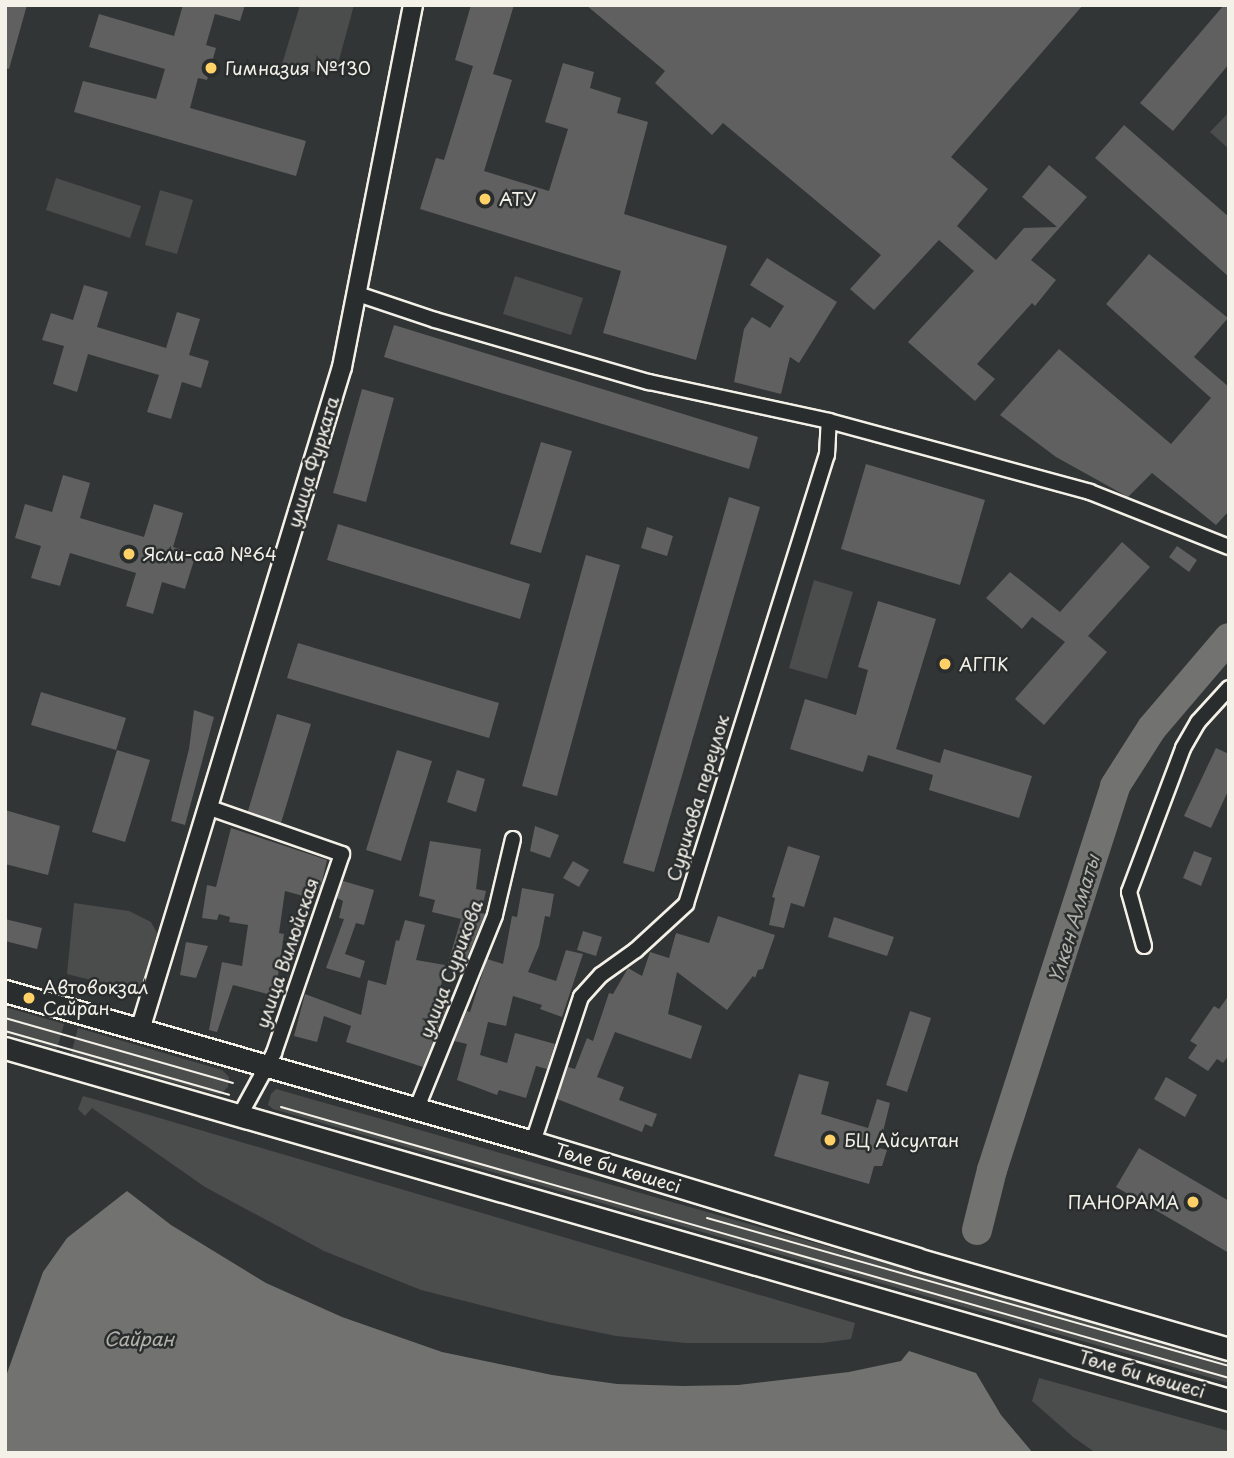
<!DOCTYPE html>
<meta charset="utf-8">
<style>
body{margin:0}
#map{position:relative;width:1234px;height:1458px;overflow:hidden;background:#323535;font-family:"Playpen Sans",sans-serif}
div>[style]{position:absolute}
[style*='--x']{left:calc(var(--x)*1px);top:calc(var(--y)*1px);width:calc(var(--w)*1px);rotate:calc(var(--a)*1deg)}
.green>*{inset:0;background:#4b4d4c}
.water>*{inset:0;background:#727370}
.river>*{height:30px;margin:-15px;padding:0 15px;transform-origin:15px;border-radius:15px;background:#727370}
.building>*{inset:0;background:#5f605f}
.roads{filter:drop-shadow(2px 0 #f4f1e8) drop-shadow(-2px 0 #f4f1e8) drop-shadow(0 2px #f4f1e8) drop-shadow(0 -2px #f4f1e8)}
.minor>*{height:14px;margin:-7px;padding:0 7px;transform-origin:7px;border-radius:7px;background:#2a2d2e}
.tertiary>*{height:18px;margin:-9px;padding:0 9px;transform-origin:9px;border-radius:9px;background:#2a2d2e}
.secondary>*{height:21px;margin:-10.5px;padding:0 10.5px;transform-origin:10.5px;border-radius:10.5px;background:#2a2d2e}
.tram>*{height:2px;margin:-1px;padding:0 1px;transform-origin:1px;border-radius:1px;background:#f4f1e8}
.dots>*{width:19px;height:19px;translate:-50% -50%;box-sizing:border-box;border:4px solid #2a2d2e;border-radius:50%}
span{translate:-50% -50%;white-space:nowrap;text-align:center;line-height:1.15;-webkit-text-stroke:5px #2a2d2e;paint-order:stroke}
.poi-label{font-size:18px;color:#f4f1e8}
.left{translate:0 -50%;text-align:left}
.right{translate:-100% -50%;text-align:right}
.street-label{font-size:18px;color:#f4f1e8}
.water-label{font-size:19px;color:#b3b2ac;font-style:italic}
.frame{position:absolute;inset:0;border:7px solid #f4f1e8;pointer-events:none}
</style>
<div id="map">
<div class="green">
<div style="clip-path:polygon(300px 5px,354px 5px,336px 71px,327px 75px,282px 64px)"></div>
<div style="clip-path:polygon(1229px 112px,1229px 149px,1210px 132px)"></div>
<div style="clip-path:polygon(56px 178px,141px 206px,130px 238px,46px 210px)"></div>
<div style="clip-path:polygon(160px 190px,193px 200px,177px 254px,145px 245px)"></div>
<div style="clip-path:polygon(515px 276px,583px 298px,571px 335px,503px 314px)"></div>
<div style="clip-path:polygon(814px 580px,853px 592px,827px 679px,789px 668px)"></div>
<div style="clip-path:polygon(74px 903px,129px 911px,151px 922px,157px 933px,141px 993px,67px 974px)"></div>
<div style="clip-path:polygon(5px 1007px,64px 1024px,57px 1049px,5px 1034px)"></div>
<div style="clip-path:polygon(78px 1028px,222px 1070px,229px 1077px,228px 1087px,220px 1095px,71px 1054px)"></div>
<div style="clip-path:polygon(276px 1089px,1229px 1361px,1229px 1383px,273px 1109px,268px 1105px,271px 1094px)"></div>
<div style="clip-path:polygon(83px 1096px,129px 1109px,855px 1323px,851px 1339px,822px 1343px,685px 1343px,616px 1336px,548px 1322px,421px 1290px,324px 1251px,205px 1187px,92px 1108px,85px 1116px,78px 1109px)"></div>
<div style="clip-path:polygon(1039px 1378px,1229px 1431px,1229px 1453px,1096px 1453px,1073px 1437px,1032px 1401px)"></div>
</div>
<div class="water">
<div style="clip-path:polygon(127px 1191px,171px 1225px,266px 1283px,342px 1317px,442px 1352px,552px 1375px,617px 1384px,683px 1386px,738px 1385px,849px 1372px,901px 1361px,909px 1351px,976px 1373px,1001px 1415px,1033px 1453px,5px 1453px,5px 1379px,43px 1272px,67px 1238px)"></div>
</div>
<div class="river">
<div style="--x:977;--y:1230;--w:62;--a:-76"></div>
<div style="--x:992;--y:1170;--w:403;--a:-72.2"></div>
<div style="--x:1115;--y:786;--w:69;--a:-57.5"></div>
<div style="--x:1152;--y:728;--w:118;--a:-49.5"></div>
</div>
<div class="building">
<div style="clip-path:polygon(5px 5px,27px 5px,9px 69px,5px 68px)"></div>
<div style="clip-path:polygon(183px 5px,245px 5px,240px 21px,215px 14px,206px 45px,216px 48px,207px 80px,198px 78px,190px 108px,306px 141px,296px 176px,74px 112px,83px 81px,156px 99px,165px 69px,89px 47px,99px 14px,174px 36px)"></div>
<div style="clip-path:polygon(471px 5px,514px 5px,493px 74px,512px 80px,484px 171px,549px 191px,568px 129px,545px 122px,563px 63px,594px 72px,590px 88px,621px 98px,617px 113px,648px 122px,624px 214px,727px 246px,696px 360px,603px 333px,621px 271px,420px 209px,436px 158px,444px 160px,473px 66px,455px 60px)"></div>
<div style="clip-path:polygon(586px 5px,1083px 5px,951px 157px,988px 189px,957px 226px,996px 260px,1024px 228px,1057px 227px,1022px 197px,1049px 165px,1087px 197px,1031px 260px,1056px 280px,1035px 306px,1032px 303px,977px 364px,995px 379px,975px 401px,908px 342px,974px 271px,939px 240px,874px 310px,850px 289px,881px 255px,723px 123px,712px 135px,655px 83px,665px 71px)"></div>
<div style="clip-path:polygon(1224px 5px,1229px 5px,1229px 64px,1173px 131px,1140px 103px)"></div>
<div style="clip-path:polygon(1124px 125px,1229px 217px,1229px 277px,1095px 158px)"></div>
<div style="clip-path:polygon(1149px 254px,1228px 318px,1194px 357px,1229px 387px,1229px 511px,1216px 525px,1152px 473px,1128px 497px,1056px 457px,1000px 415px,1059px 349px,1171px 444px,1211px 398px,1106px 304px)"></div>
<div style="clip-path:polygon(767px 258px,837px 302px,799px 363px,790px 357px,781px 394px,734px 382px,744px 329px,752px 317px,770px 328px,784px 306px,750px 285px)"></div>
<div style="clip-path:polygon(84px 285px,108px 292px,97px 327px,166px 348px,177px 312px,200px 319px,189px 355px,209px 361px,201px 388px,182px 382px,171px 419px,147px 412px,159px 375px,88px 354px,77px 392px,53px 384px,64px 346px,42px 340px,51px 313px,73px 320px)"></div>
<div style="clip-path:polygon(394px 325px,758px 437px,749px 469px,384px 357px)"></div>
<div style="clip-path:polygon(362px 389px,394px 398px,366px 502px,333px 493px)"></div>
<div style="clip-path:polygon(541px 442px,572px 451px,541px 553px,510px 544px)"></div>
<div style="clip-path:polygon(866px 464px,985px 500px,960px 585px,841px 549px)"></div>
<div style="clip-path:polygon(63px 475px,90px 483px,80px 518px,144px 537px,154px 504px,183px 513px,173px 547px,196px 554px,185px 589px,162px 582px,153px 614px,126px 606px,136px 573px,70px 553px,60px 586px,31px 578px,41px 546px,15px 538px,25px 504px,52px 512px)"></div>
<div style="clip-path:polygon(729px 497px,760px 507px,654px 872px,623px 863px)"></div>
<div style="clip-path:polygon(338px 524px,530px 584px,520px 619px,327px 560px)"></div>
<div style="clip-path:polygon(647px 527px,673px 536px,667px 556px,641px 548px)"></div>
<div style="clip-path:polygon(1122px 542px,1150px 567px,1088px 636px,1107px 652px,1044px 725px,1015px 699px,1065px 642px,1032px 617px,1022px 629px,986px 598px,1010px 572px,1060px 612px)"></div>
<div style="clip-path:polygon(1177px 546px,1197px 560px,1189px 572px,1169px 557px)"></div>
<div style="clip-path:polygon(586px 555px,620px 565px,557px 796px,522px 786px)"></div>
<div style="clip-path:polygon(878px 601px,936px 619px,896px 749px,940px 763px,944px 749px,1032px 776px,1019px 818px,929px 790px,933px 775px,868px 755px,863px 772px,790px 749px,805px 699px,856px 715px,868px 670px,858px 667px)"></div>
<div style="clip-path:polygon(298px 643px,499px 703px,489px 738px,287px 678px)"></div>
<div style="clip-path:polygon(41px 692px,126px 718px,116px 750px,31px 725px)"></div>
<div style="clip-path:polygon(194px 710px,214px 717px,185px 825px,171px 821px,189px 749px)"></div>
<div style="clip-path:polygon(277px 714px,311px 724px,281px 823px,248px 811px)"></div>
<div style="clip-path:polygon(1216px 748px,1229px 754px,1229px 789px,1211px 828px,1184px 816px)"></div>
<div style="clip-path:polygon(117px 750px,150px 760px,125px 842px,92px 832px)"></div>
<div style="clip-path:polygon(397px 750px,432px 761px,401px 861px,366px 850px)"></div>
<div style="clip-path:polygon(457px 770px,485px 779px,476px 812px,447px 802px)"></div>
<div style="clip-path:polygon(5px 810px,60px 826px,48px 875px,5px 864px)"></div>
<div style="clip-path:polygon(535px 826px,559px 835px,550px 858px,530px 851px)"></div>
<div style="clip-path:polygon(231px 828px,327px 860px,320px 890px,317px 888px,314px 899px,285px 891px,279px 933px,284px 934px,275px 996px,233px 985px,217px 1032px,209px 1030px,222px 962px,242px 966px,248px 925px,229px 922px,230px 917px,219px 914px,217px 920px,202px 918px,207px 885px,216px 887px)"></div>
<div style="clip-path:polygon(430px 841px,481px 849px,476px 889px,486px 891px,481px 913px,485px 914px,463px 967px,448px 963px,461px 919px,432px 912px,435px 900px,419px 896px)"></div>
<div style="clip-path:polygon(788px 846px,820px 856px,804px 907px,791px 903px,784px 928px,769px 925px,775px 898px,772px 897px)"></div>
<div style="clip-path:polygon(1194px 851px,1212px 858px,1201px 886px,1183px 878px)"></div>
<div style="clip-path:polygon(573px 861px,589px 870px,579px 887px,563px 878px)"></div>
<div style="clip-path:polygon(343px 881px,374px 890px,364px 925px,356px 923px,345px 954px,365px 961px,360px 978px,326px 968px,344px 919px,339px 918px,343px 901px,337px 898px)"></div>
<div style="clip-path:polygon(522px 888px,554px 894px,550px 917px,545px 916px,539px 946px,528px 972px,556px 981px,566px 950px,583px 954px,562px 1017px,540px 1009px,542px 1005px,513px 996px,506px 1026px,488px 1022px,480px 1055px,507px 1063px,515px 1033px,555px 1044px,547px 1069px,536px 1066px,526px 1098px,499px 1090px,497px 1095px,457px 1080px,467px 1044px,454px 1041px,467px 1011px,470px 1012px,487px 959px,503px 964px,512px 916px,517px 917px)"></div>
<div style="clip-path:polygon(718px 916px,775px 935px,763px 969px,758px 970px,755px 978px,753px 976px,727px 1010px,677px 972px,668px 1014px,702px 1026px,691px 1059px,615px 1032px,597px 1077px,624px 1087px,619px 1100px,657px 1114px,652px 1127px,645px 1124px,642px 1132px,557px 1099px,568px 1067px,575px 1069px,587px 1038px,593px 1041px,609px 993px,613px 994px,628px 968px,642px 976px,650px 952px,669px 958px,676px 933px,709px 943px)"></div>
<div style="clip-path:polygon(834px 917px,894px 937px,887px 956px,828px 937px)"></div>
<div style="clip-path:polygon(5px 919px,42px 928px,37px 949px,5px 941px)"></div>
<div style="clip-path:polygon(405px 920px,425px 925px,416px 960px,445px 965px,438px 1001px,448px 1004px,423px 1067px,346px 1042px,351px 1026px,324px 1016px,317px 1042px,294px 1036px,305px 994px,361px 1015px,368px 980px,386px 985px,396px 940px,399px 941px)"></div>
<div style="clip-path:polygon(583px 931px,602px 937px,596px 956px,577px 950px)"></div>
<div style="clip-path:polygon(186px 942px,208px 946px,196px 978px,180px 975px)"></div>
<div style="clip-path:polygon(1229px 995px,1229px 1055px,1223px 1063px,1217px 1059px,1208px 1071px,1188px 1058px,1197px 1045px,1190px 1041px,1214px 1006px,1219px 1009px)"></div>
<div style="clip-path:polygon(910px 1011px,931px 1018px,907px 1092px,886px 1085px)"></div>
<div style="clip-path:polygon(799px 1074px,829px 1082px,821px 1114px,868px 1128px,877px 1099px,890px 1103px,879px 1148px,887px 1150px,882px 1166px,874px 1166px,869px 1184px,774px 1156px)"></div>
<div style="clip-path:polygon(1166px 1077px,1197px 1095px,1185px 1117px,1154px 1099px)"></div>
<div style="clip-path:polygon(1139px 1148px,1229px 1201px,1229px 1253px,1116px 1187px)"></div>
</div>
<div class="roads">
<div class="minor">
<div style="--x:358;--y:294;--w:81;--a:18.7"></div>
<div style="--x:435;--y:320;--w:223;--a:16.2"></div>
<div style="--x:649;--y:382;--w:184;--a:12.2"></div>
<div style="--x:829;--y:421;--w:270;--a:15.2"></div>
<div style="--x:1090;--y:492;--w:149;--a:21.6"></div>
<div style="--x:207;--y:807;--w:143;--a:19.2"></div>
<div style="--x:342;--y:854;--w:210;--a:108.9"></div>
<div style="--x:274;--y:1053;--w:71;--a:118.7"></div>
<div style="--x:1144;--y:946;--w:56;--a:-105.5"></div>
<div style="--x:1129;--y:892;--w:154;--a:-69.4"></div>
<div style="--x:1183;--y:748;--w:30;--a:-60"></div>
<div style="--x:1198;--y:722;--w:46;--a:-47.6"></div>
<div style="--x:416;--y:1110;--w:210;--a:-67.9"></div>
<div style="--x:495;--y:915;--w:78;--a:-76.7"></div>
<div style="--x:533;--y:1142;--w:153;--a:-71.7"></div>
<div style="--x:581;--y:997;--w:30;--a:-48"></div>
<div style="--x:601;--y:975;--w:43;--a:-35.5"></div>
<div style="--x:636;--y:950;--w:68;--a:-42.6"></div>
<div style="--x:686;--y:904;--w:471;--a:-72.6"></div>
<div style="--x:827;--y:455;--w:34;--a:-87"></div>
</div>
<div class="tertiary">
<div style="--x:140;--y:1030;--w:693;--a:-73.06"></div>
<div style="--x:342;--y:367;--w:369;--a:-78.9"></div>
</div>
<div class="secondary">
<div style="--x:5;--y:991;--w:549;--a:15.96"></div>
<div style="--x:533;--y:1142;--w:401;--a:16.9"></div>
<div style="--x:917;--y:1259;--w:325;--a:16.1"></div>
<div style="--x:5;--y:1048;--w:1274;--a:16.04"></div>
</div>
</div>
<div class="tram">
<div style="--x:5;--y:1018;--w:237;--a:15.9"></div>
<div style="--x:5;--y:1031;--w:233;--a:15.9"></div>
<div style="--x:281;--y:1107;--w:986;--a:15.95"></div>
<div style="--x:707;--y:1218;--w:543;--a:15.83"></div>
</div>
<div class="dots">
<div style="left:211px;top:68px;background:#ffd166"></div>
<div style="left:485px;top:199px;background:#ffd166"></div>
<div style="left:129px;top:554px;background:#ffd166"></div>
<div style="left:945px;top:664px;background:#ffd166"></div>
<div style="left:29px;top:998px;background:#ffd166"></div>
<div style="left:830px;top:1140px;background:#ffd166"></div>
<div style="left:1193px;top:1202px;background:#ffd166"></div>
</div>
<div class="poi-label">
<span class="left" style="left:225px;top:68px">Гимназия №130</span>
<span class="left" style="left:499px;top:199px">АТУ</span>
<span class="left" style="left:143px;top:554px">Ясли-сад №64</span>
<span class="left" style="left:959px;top:664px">АГПК</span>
<span class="left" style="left:43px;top:998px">Автовокзал<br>Сайран</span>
<span class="left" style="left:844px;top:1140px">БЦ Айсултан</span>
<span class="right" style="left:1179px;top:1202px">ПАНОРАМА</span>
</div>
<div class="street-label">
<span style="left:313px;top:462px;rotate:-73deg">улица Фурката</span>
<span style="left:698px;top:798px;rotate:-73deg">Сурикова переулок</span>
<span style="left:287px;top:953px;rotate:-71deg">улица Вилюйская</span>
<span style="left:451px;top:969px;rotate:-69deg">улица Сурикова</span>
<span style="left:618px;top:1168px;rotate:17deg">Төле би көшесі</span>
<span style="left:1142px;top:1374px;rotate:16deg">Төле би көшесі</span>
</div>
<div class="water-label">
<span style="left:1074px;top:919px;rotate:-73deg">Үлкен Алматы</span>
<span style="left:139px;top:1339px">Сайран</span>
</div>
<div class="frame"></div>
</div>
